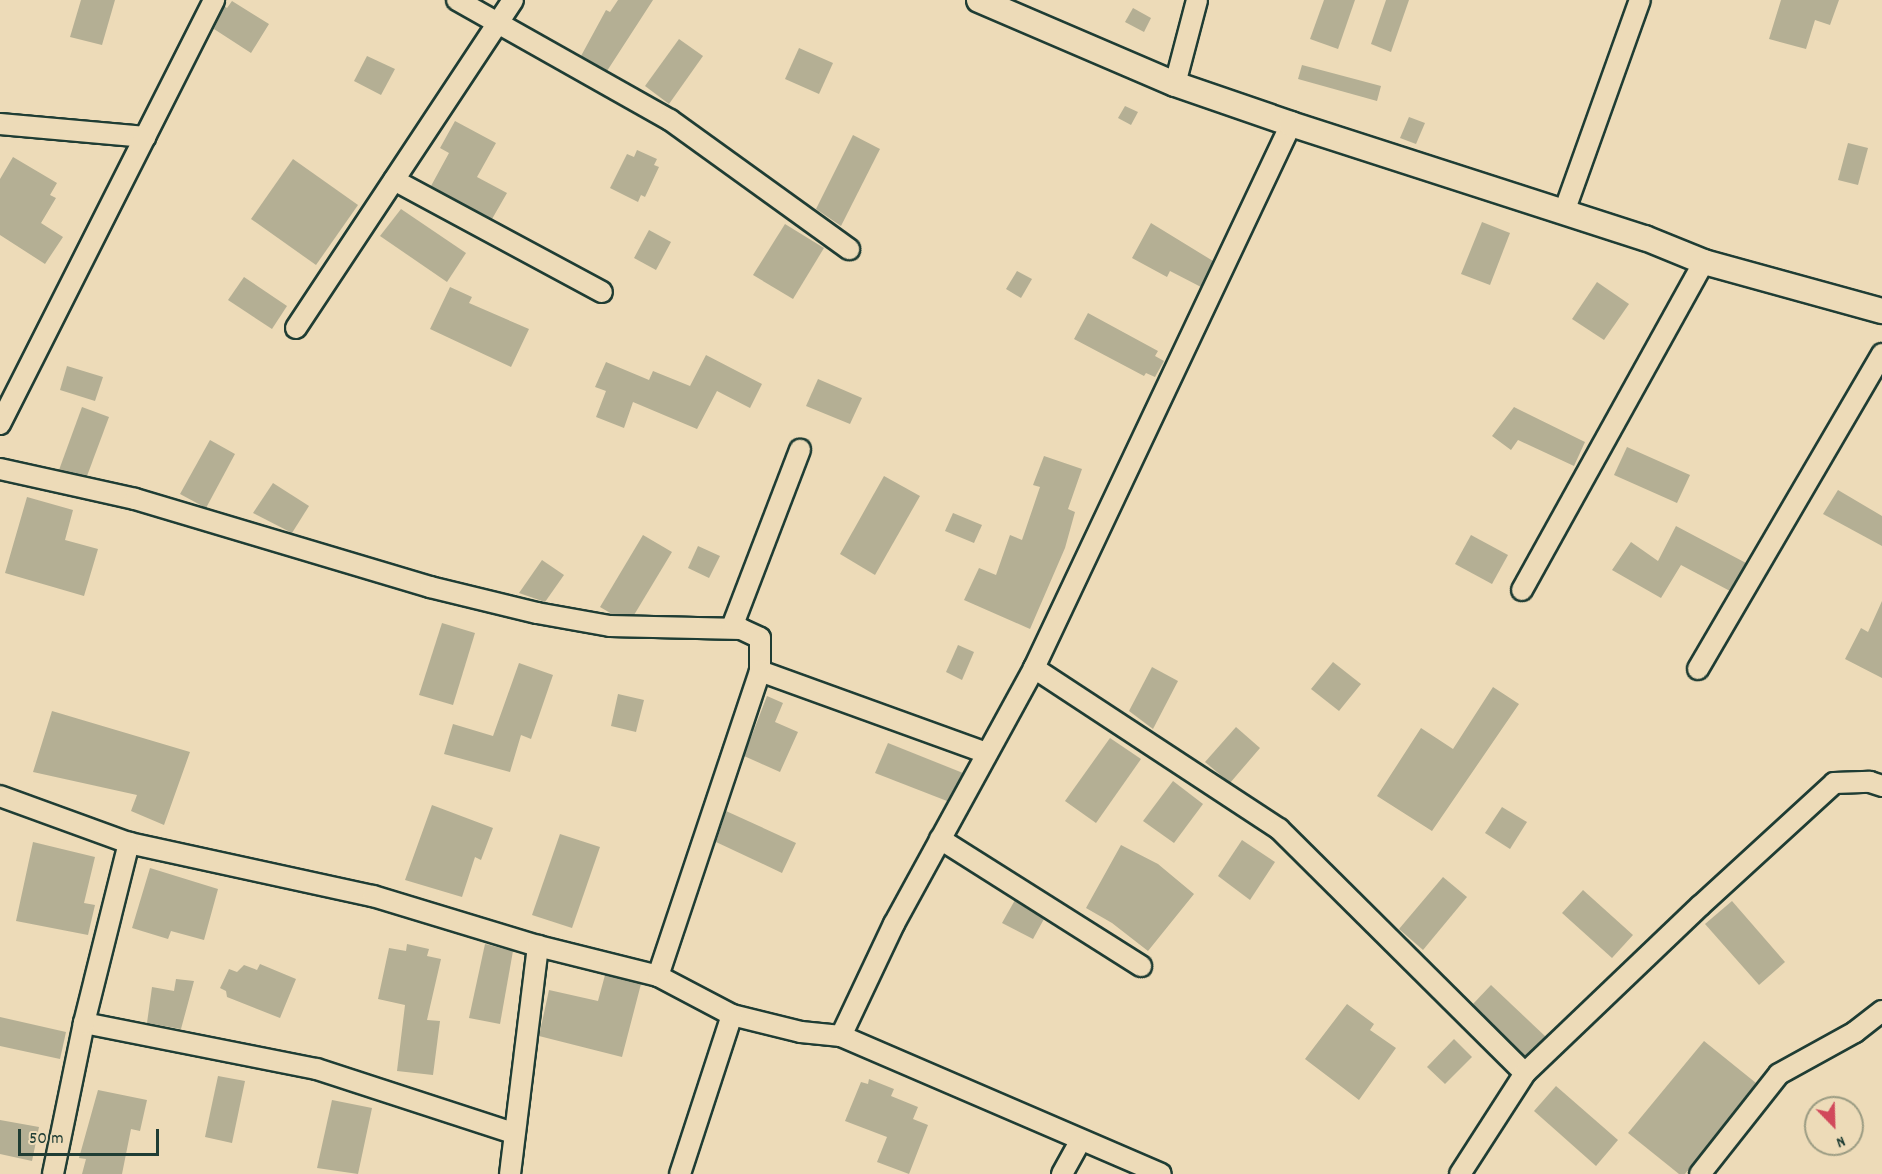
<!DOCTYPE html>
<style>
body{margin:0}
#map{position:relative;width:1882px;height:1174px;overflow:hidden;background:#eddbb8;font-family:Dekko,sans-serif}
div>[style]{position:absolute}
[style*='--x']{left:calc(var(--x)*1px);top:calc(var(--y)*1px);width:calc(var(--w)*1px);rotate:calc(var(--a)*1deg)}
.building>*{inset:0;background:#b4af94}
.roads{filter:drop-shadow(2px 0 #1f3d34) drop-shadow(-2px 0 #1f3d34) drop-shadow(0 2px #1f3d34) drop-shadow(0 -2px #1f3d34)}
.minor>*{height:20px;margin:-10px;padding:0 10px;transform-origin:10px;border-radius:10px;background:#eddbb8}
.tertiary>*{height:24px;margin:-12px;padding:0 12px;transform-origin:12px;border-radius:12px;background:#eddbb8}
span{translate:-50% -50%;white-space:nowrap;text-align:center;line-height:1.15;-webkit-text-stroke:5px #eddbb8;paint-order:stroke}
.north{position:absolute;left:1804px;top:1096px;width:60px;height:60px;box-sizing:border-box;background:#eddbb8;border:2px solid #9b9c83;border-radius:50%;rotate:157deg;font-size:16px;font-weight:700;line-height:24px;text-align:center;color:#1f3d34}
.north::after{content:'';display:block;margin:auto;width:21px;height:27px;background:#d1495b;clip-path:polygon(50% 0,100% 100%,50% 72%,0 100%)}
.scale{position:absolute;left:18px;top:1129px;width:141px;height:27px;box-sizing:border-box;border:3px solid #1f3d34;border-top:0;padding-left:8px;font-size:18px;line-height:21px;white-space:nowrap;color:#1f3d34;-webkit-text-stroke:4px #eddbb8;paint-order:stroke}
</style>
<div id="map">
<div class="building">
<div style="clip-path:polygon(81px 0,115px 0,102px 45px,70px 37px)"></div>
<div style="clip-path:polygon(618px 0,653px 0,607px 71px,581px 56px,606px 10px,610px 12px)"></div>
<div style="clip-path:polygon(1324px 0,1355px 0,1338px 49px,1310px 39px)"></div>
<div style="clip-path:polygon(1386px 0,1409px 0,1391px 52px,1371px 44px)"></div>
<div style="clip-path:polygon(1781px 0,1839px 0,1830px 25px,1815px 20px,1806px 49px,1769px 39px)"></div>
<div style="clip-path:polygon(232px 1px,269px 24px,251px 53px,214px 29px,224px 6px,227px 8px)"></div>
<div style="clip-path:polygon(1133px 8px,1151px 18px,1144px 32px,1125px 22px)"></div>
<div style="clip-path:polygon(679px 39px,703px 56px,669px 104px,645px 86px)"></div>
<div style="clip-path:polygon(799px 48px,833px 63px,819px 94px,785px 79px)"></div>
<div style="clip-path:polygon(367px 56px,395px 69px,381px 95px,354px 81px)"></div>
<div style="clip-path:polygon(1302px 65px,1381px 86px,1377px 101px,1298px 79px)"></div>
<div style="clip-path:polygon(1125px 106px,1138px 112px,1131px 125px,1118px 118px)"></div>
<div style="clip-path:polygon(1409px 117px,1425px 123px,1416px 144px,1400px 138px)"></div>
<div style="clip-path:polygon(455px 121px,496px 143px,477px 177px,507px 193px,492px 219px,431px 186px,449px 153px,440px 148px)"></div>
<div style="clip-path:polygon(853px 135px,880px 149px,841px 226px,816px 209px)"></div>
<div style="clip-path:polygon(1848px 143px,1868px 148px,1858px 185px,1838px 180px)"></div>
<div style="clip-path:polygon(637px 150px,657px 159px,654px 165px,659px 167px,645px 197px,641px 195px,638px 202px,610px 188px,627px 154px,634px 157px)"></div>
<div style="clip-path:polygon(13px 157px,57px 183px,50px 195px,56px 198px,41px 223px,63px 237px,45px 264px,0 235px,0 179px)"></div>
<div style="clip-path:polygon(293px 159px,358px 205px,316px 265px,251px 219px)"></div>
<div style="clip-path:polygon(401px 209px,466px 253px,447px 282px,380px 236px)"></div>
<div style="clip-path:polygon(1482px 222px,1510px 233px,1490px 285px,1461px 274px)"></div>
<div style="clip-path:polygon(1151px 223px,1213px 261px,1201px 287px,1170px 271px,1167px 277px,1132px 258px)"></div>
<div style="clip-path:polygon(785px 224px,824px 248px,793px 299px,753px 275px)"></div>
<div style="clip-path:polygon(649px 230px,671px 242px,656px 270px,634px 258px)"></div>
<div style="clip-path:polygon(1017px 271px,1032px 279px,1021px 298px,1006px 289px)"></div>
<div style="clip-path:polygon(244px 277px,287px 306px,272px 329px,228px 300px)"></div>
<div style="clip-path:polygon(1597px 282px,1629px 304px,1604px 340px,1572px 319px)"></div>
<div style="clip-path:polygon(450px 287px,472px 297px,469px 303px,529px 329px,511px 367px,430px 329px)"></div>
<div style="clip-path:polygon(1088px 313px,1158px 351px,1155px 356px,1164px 361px,1155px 377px,1146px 373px,1144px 376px,1074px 339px)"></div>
<div style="clip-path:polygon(706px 355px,762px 384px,750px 408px,717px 391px,697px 429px,633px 402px,624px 428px,596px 417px,606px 391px,595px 387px,606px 362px,649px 380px,653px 371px,690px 386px)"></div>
<div style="clip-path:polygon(67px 366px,103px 377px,95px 401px,60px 390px)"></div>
<div style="clip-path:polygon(818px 379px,862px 398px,850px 424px,806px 406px)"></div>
<div style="clip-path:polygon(82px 407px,109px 417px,87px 476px,59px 470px)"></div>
<div style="clip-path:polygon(1514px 407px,1585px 442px,1574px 466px,1518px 440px,1511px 450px,1492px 436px)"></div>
<div style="clip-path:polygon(210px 440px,235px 454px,206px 508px,180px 494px)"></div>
<div style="clip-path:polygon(1627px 447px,1690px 475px,1677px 503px,1614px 475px)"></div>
<div style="clip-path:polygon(1044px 456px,1082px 469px,1068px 509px,1075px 512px,1065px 548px,1030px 629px,964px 600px,979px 568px,996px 575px,1010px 535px,1022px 540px,1040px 487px,1033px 485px)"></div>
<div style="clip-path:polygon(884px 476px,920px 496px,875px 575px,840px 554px)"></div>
<div style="clip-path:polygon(273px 483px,309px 506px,292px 533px,253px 513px)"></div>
<div style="clip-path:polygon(1838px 490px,1882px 516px,1882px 546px,1823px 514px)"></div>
<div style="clip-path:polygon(27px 497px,73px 510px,65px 540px,98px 549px,84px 596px,5px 573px)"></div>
<div style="clip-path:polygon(953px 513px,982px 525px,974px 543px,945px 531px)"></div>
<div style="clip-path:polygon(1676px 526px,1746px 563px,1730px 591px,1681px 565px,1661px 598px,1612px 570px,1631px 542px,1658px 561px)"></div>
<div style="clip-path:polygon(643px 535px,672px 552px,634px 615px,612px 614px,600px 607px)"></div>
<div style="clip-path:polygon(1471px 535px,1508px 555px,1492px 584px,1455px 564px)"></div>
<div style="clip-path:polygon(698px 546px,720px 556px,709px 578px,688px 568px)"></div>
<div style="clip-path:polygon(542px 560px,564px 575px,545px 602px,519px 593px)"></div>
<div style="clip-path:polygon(1882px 601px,1882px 678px,1845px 659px,1861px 628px,1868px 632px)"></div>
<div style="clip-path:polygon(442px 623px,475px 633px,453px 705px,419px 695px)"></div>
<div style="clip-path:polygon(958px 645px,974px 652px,962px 680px,946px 672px)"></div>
<div style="clip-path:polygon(1333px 662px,1361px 684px,1339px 711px,1311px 689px)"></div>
<div style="clip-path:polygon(519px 663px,553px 675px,531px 739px,521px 735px,510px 772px,444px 754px,453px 724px,493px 736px)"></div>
<div style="clip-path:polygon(1152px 667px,1178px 681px,1153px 729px,1129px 711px)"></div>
<div style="clip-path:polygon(1493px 687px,1519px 704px,1432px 831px,1377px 796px,1421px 728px,1453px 749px)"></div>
<div style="clip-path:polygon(618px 694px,644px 700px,636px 732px,611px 726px)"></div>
<div style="clip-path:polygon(767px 696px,783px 703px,775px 722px,798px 732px,780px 772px,744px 756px)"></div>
<div style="clip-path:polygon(52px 711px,190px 752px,164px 825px,131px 811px,137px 795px,33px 772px)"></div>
<div style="clip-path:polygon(1236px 727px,1260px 748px,1230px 783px,1205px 762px)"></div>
<div style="clip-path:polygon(1110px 738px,1141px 759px,1096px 823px,1065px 801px)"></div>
<div style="clip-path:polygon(888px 743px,963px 773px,947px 801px,875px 773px)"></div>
<div style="clip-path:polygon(1173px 781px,1203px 804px,1174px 843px,1143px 821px)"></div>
<div style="clip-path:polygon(432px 805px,493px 828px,481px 860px,475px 857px,462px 897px,405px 880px)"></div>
<div style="clip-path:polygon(1502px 807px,1527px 822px,1510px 849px,1485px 833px)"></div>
<div style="clip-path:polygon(726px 811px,796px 843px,782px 873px,716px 842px)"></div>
<div style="clip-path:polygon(560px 834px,600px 847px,572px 928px,532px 915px)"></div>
<div style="clip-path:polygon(1242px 840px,1275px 862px,1250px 900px,1218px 876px)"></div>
<div style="clip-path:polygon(33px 842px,95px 857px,84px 903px,95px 905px,88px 935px,16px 921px)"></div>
<div style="clip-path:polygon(1121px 845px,1158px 864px,1194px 894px,1148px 951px,1112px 923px,1086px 908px)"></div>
<div style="clip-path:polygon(150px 868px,218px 889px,204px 940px,171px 931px,168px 939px,132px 928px)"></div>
<div style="clip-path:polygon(1443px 877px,1467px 897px,1423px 950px,1399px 929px)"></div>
<div style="clip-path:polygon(1583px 890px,1633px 935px,1612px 958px,1562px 913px)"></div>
<div style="clip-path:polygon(1015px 900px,1044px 919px,1033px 939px,1002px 923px)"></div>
<div style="clip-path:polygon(1732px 901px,1785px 962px,1759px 985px,1705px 924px)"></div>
<div style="clip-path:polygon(407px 944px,429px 949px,427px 956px,441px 959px,427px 1020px,440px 1021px,433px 1075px,397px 1071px,405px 1005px,378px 999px,389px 948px,406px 951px)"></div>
<div style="clip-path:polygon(485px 944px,513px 951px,500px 1024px,469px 1018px)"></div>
<div style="clip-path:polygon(260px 964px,296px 979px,280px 1018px,227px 997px,226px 991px,220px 988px,229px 969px,237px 972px,244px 965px,257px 970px)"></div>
<div style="clip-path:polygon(605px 975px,641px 984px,622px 1057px,539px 1036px,549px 990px,598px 1001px)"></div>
<div style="clip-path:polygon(176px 979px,194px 981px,181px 1029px,147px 1023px,152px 987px,174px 991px)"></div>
<div style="clip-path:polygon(1491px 985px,1546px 1037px,1525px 1056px,1473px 1004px)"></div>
<div style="clip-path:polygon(1347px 1004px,1374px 1024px,1370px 1030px,1396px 1048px,1359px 1100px,1305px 1059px)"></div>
<div style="clip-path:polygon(0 1017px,66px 1032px,60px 1059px,0 1046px)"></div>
<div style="clip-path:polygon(1454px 1039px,1472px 1057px,1445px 1084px,1427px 1067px)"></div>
<div style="clip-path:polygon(1704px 1041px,1756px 1083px,1685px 1174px,1679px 1174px,1628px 1133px)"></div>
<div style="clip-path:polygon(218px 1076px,245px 1081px,232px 1143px,205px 1137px)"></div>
<div style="clip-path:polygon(869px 1079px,894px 1089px,891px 1096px,918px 1107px,913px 1119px,928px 1125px,909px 1174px,877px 1162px,887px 1137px,845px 1121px,861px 1082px,868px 1084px)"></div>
<div style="clip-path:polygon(1556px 1086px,1618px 1140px,1596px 1166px,1534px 1111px)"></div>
<div style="clip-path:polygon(98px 1090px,147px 1100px,140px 1131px,131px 1129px,122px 1174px,82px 1174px,86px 1159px,79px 1158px)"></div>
<div style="clip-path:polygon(332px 1100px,372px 1108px,358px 1174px,317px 1168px)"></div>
<div style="clip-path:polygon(0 1120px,39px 1127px,32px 1161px,0 1154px)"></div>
</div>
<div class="roads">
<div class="minor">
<div style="--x:457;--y:0;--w:244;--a:29.4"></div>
<div style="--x:670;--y:120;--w:221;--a:35.8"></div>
<div style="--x:1175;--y:84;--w:87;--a:-75.3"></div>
<div style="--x:0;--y:124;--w:146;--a:5.1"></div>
<div style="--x:394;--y:180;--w:236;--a:28.3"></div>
<div style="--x:1564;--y:212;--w:225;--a:-70.3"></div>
<div style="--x:296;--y:328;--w:393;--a:-56.5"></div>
<div style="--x:0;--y:424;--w:475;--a:-63.2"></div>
<div style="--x:0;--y:469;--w:138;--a:12.5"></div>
<div style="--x:135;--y:499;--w:308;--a:16.6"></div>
<div style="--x:430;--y:587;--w:110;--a:13.7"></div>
<div style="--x:537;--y:613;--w:74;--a:10.1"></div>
<div style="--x:610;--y:626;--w:131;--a:1.3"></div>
<div style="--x:741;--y:629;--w:21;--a:25"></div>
<div style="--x:760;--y:638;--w:33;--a:90"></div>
<div style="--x:760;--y:671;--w:240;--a:19.9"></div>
<div style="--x:1522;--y:590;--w:375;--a:-61"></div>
<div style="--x:732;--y:627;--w:190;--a:-69"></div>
<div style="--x:1034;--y:668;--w:293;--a:33.3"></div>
<div style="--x:1279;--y:829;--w:346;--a:44.8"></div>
<div style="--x:1698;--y:669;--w:365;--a:-59.7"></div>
<div style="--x:0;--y:796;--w:137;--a:20"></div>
<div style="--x:129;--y:843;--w:250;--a:12.3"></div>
<div style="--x:373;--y:896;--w:172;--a:16.9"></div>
<div style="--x:538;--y:946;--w:124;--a:14"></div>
<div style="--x:658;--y:976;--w:84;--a:27.8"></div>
<div style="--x:732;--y:1015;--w:71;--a:13.8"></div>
<div style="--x:801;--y:1032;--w:40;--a:5.7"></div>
<div style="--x:841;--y:1036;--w:348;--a:23.3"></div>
<div style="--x:940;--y:839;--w:238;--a:32.3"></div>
<div style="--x:658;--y:976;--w:322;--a:-71.5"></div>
<div style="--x:84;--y:1023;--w:237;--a:11.2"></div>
<div style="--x:317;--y:1069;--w:206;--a:18.1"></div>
<div style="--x:841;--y:1036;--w:124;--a:-64.7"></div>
<div style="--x:894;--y:924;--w:292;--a:-61.3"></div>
<div style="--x:1034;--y:668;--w:602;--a:-64.71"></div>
<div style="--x:53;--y:1174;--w:154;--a:-78.4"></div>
<div style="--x:84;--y:1023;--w:186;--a:-76"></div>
<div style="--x:510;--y:1174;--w:230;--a:-83"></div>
<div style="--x:680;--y:1174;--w:167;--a:-71.9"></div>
<div style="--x:1062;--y:1174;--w:38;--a:-61"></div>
<div style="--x:1460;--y:1174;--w:120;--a:-57.2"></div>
<div style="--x:1525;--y:1073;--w:242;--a:-43.7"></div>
<div style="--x:1700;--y:906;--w:182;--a:-42.5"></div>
<div style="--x:1834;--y:783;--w:36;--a:-2"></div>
<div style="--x:1870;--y:782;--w:13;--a:18"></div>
<div style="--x:1700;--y:1174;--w:127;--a:-51.7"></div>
<div style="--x:1779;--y:1074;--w:87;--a:-28.9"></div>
<div style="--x:1855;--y:1032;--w:34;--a:-38"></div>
</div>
<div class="tertiary">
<div style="--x:979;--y:0;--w:213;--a:23.2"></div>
<div style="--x:1175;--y:84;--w:123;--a:19"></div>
<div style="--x:1291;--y:124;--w:372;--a:17.9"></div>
<div style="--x:1645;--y:238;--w:64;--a:22.1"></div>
<div style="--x:1704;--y:262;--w:185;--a:15.4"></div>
</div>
</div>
<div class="north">N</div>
<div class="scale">50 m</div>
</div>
